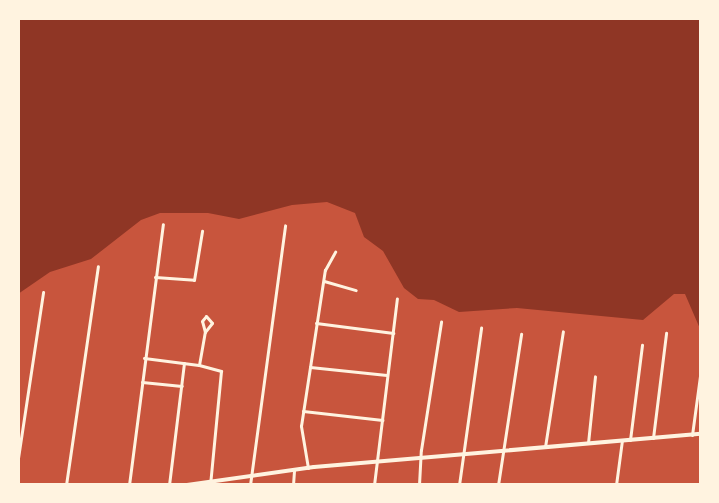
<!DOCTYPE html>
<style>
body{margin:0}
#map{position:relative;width:719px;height:503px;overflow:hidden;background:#c8553d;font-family:Raleway,sans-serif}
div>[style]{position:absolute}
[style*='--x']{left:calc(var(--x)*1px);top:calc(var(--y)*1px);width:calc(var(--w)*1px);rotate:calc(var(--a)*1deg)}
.water>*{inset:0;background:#8f3625}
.minor>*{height:3px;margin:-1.5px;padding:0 1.5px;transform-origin:1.5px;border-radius:1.5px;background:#fff3e0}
.secondary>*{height:4px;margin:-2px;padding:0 2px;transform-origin:2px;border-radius:2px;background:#fff3e0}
span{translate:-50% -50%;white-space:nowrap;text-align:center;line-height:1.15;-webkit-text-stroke:4.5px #fff3e0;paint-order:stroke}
.frame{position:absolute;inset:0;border:20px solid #fff3e0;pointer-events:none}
</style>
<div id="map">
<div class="water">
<div style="clip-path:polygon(18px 18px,701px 18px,701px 331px,685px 294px,674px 294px,643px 320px,517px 308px,459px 312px,434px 300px,418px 299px,404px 288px,383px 251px,364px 237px,355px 213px,327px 202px,292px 205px,239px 219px,208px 213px,160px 213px,141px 220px,91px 259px,50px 272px,18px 294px)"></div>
</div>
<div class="minor">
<div style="--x:155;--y:277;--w:39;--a:4"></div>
<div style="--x:194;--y:280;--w:50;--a:-80.7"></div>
<div style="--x:324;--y:281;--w:33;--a:16"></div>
<div style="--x:316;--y:323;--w:78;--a:7.4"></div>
<div style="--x:144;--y:358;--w:55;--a:7.3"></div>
<div style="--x:199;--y:365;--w:34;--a:-80"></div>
<div style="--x:205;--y:332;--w:11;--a:-105"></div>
<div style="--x:202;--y:321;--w:6;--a:-51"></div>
<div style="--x:206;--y:316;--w:9;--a:49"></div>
<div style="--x:212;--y:323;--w:11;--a:128"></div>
<div style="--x:199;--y:365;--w:23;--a:15"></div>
<div style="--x:221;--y:371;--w:115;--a:95.5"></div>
<div style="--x:310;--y:367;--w:77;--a:5.9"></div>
<div style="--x:142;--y:382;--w:40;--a:5.7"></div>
<div style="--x:303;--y:411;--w:80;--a:6.5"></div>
<div style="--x:692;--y:435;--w:68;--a:-82.3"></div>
<div style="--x:653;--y:438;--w:106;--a:-82.9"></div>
<div style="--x:630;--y:440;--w:96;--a:-82.8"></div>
<div style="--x:588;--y:443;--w:67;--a:-84"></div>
<div style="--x:545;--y:447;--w:117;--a:-81.2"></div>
<div style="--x:18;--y:458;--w:168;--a:-81.4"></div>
<div style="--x:308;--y:468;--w:43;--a:-99.5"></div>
<div style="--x:301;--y:426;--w:158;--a:-81.3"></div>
<div style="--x:325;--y:270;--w:21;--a:-61"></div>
<div style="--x:66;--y:485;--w:221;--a:-81.7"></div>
<div style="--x:129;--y:485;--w:263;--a:-82.6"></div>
<div style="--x:169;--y:485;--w:123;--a:-83"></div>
<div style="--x:250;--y:485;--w:262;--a:-82.3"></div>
<div style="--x:293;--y:485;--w:16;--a:-86"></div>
<div style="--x:374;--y:485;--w:188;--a:-83"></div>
<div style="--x:419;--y:485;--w:35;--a:-87"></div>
<div style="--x:421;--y:450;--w:130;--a:-81.1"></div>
<div style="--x:459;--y:485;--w:159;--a:-82"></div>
<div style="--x:498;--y:485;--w:153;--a:-81.3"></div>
<div style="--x:616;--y:485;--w:45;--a:-82.4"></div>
</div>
<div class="secondary">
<div style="--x:187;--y:485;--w:128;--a:-8.1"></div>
<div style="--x:314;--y:467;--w:388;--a:-4.9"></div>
</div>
<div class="frame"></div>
</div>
